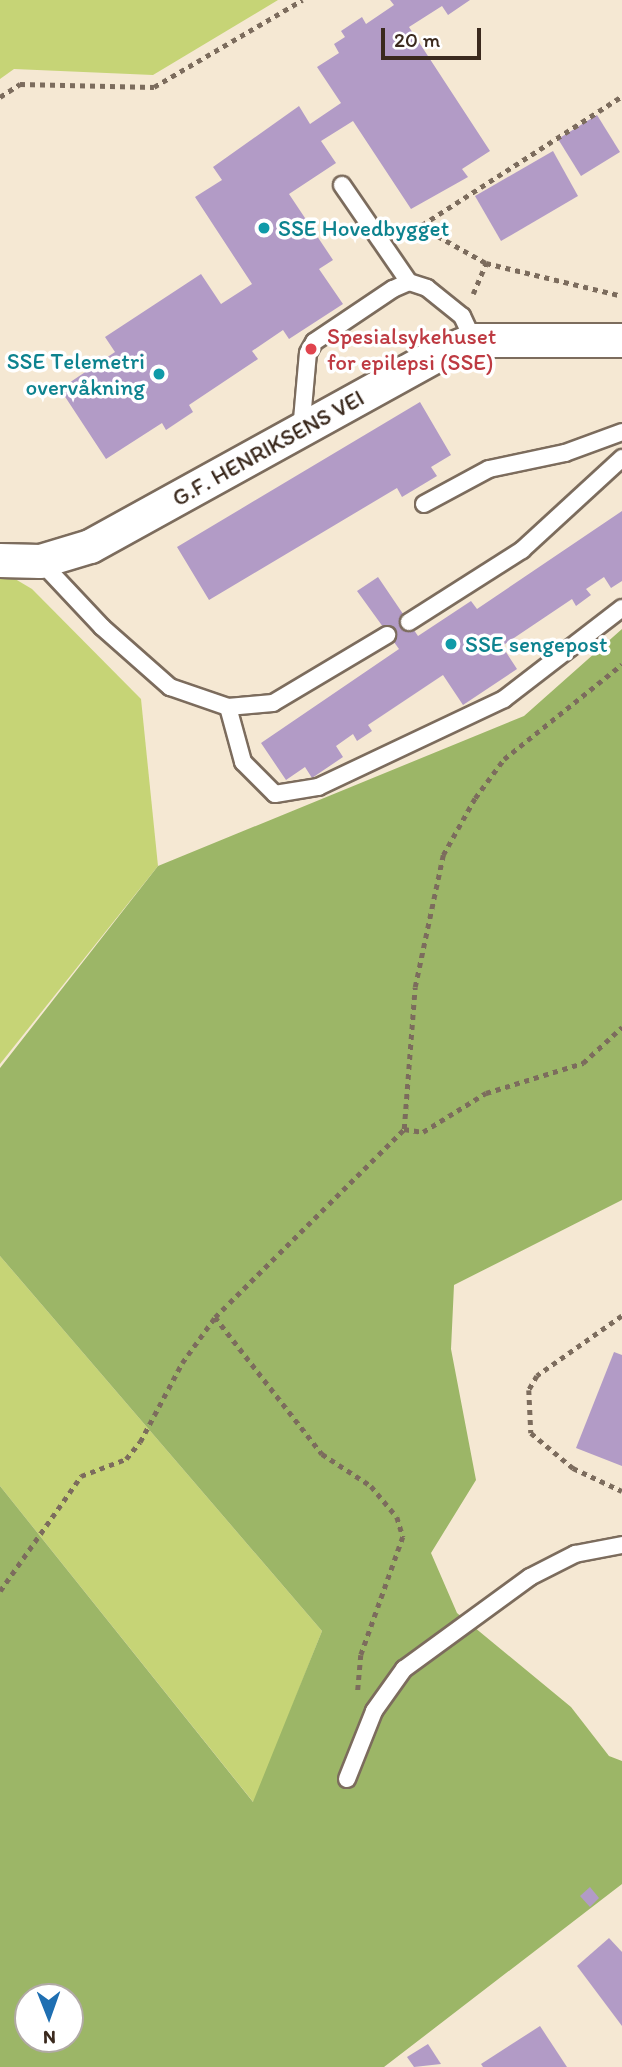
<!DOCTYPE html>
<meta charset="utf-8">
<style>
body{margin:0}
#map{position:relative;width:622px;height:2067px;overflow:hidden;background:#f5e8d3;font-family:Itim,sans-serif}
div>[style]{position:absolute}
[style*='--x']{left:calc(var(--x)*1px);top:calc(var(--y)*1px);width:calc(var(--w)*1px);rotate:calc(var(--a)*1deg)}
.green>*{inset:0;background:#c6d476}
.forest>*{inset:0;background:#9cb667}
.building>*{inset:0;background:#b29bc6}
.path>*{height:4.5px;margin-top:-2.25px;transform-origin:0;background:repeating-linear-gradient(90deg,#7c6c5d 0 5px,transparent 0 10px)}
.roads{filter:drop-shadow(2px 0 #7c6c5d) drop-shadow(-2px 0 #7c6c5d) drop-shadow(0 2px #7c6c5d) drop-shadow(0 -2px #7c6c5d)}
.service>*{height:16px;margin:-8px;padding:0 8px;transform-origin:8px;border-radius:8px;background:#fff}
.minor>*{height:33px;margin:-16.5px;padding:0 16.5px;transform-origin:16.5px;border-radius:16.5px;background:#fff}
.dots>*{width:19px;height:19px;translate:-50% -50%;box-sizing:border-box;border:4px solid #fff;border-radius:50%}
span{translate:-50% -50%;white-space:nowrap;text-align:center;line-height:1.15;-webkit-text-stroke:7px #fff;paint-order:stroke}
.culture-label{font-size:23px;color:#0d838f}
.left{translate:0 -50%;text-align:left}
.right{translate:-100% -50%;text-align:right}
.health-label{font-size:23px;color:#be3a42}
.street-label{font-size:23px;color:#3b2a1e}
.north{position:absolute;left:14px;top:1983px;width:70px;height:70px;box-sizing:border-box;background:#fff;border:2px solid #b1aaa5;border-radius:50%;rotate:179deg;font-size:19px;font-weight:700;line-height:28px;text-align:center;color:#3b2a1e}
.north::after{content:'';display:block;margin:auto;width:24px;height:32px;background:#1f6fb2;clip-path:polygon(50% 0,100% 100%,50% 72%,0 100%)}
.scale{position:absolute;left:381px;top:28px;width:100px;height:32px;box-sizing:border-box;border:4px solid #3b2a1e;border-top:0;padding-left:9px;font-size:21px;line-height:24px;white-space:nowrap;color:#3b2a1e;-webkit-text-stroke:5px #fff;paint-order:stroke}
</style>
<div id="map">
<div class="green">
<div style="clip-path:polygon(0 0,278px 0,153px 75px,14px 69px,0 79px)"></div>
<div style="clip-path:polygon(0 570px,32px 589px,141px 699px,158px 866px,0 1064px)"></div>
<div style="clip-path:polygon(0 1256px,322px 1631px,254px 1803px,0 1486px)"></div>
</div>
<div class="forest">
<div style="clip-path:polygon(evenodd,622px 629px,622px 1200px,454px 1285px,451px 1349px,476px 1480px,431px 1553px,457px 1613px,571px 1707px,609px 1756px,622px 1761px,622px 1884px,384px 2067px,0 2067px,0 1486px,253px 1802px,322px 1631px,0 1256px,0 1068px,158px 866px,524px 716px,622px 629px,28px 1997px,70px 1997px,70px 2039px,28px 2039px,28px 1997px)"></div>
</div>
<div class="building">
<div style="clip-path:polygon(390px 0,470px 0,448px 15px,442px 6px,409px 27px,490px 151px,462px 169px,468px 177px,411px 209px,353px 121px,321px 141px,336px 163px,289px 194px,333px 260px,319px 269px,343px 304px,289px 339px,283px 330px,252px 351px,258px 359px,189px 405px,193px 412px,166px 430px,162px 423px,106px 459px,60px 389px,115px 352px,105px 337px,201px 274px,221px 304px,252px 284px,195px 197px,222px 180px,213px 167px,299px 106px,310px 124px,341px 103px,317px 67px,339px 53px,334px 44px,345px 37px,341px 31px,362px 17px,366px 24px,394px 5px)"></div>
<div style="clip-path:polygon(597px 115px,620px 152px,581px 176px,558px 139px)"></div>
<div style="clip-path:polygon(553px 151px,578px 196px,501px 241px,475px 196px)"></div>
<div style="clip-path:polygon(420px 402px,451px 455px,431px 467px,437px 476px,402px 497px,397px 488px,209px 600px,177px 547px)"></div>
<div style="clip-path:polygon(622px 511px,622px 581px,611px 588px,604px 577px,586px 589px,591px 595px,576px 606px,572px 599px,502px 646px,517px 669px,463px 705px,443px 675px,368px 725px,372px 731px,357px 741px,353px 734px,336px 746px,343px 757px,312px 778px,305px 767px,286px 780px,261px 743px,399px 649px,357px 591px,378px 577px,418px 636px,471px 601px,477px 609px)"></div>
<div style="clip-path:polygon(614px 1352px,622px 1355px,622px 1466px,576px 1448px)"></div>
<div style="clip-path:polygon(590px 1887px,599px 1898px,590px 1907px,580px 1896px)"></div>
<div style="clip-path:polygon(609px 1938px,622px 1952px,622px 2026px,577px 1966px)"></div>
<div style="clip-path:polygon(540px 2026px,567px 2067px,483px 2067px,481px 2064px)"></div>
<div style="clip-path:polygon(428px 2044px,441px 2064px,414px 2067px,407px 2057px)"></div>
</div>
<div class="path">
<div style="--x:0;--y:97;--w:24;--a:-33"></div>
<div style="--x:20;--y:84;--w:134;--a:1.3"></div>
<div style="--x:154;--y:87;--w:172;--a:-30.4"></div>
<div style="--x:420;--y:226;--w:76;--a:29.3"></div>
<div style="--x:486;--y:263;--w:140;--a:13.6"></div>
<div style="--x:405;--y:236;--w:258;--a:-32.8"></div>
<div style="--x:473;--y:294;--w:34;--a:-67"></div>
<div style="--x:404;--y:1129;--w:142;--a:-85.6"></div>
<div style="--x:415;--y:987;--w:135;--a:-78"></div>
<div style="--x:443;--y:855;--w:65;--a:-60.7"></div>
<div style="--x:475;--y:798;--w:49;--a:-53.4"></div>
<div style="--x:504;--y:759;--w:151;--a:-38.8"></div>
<div style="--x:622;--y:1316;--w:104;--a:144.8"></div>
<div style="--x:537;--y:1376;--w:16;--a:120"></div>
<div style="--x:529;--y:1390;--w:43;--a:87.3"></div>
<div style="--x:531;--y:1433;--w:55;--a:39.8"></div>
<div style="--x:573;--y:1468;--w:54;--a:25.1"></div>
<div style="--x:215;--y:1317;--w:174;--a:52"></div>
<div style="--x:322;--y:1454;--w:59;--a:33.1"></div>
<div style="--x:371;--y:1486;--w:40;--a:50"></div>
<div style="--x:397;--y:1517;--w:21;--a:73"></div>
<div style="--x:403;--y:1537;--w:125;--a:109.6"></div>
<div style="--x:361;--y:1655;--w:35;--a:95"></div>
<div style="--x:0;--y:1591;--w:141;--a:-54.8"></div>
<div style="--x:81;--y:1476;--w:48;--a:-20.7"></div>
<div style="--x:126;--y:1459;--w:22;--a:-51"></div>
<div style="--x:140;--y:1442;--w:89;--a:-62"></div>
<div style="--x:182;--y:1363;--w:57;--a:-54.3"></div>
<div style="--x:215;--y:1317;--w:267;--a:-44.8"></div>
<div style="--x:404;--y:1129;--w:19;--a:9"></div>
<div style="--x:423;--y:1132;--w:74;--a:-31.8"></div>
<div style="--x:486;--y:1093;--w:102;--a:-17.2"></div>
<div style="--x:583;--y:1063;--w:53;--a:-42.7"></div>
</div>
<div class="roads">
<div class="service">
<div style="--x:342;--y:185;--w:118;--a:55.4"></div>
<div style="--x:301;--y:431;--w:78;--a:-84.9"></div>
<div style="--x:308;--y:353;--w:13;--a:-61"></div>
<div style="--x:314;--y:342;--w:95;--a:-33.9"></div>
<div style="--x:393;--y:289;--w:17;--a:-24"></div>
<div style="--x:409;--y:282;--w:19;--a:18"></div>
<div style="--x:427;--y:288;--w:45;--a:38.7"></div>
<div style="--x:462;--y:316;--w:26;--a:65"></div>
<div style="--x:424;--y:504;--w:74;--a:-28.3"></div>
<div style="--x:489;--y:469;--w:78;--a:-11.9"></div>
<div style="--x:565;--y:453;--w:61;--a:-20.2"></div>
<div style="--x:40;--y:561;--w:91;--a:46.8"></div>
<div style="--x:102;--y:627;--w:91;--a:41.4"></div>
<div style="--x:170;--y:687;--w:61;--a:19"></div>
<div style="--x:228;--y:707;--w:45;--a:-5.1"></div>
<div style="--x:273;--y:703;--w:133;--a:-30.8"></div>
<div style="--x:409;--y:622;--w:134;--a:-32.5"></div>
<div style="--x:522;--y:550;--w:136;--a:-42.6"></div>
<div style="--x:228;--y:707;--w:57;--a:74.7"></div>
<div style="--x:243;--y:762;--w:45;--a:45"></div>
<div style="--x:275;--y:794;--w:44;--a:-9.2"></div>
<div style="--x:318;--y:787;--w:206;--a:-25.3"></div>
<div style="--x:504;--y:699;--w:149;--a:-37.6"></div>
<div style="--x:347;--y:1779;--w:73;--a:-68.3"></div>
<div style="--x:374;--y:1711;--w:52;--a:-54.5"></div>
<div style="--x:404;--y:1669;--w:156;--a:-36.1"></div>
<div style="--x:530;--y:1577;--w:51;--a:-27.1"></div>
<div style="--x:575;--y:1554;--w:48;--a:-10.8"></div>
</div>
<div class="minor">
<div style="--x:0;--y:560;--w:40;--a:1.4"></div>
<div style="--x:40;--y:561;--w:52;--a:-16.7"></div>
<div style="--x:90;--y:546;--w:395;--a:-28.9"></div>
<div style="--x:436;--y:355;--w:40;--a:-22"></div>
<div style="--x:473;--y:340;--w:149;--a:0"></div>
</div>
</div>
<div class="dots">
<div style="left:264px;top:228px;background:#0f9aa8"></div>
<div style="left:311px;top:349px;background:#e0444e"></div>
<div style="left:159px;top:374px;background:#0f9aa8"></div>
<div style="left:451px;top:644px;background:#0f9aa8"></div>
</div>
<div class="culture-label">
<span class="left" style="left:278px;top:228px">SSE Hovedbygget</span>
<span class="right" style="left:145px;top:374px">SSE Telemetri<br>overvåkning</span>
<span class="left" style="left:465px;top:644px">SSE sengepost</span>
</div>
<div class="health-label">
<span class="left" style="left:327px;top:349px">Spesialsykehuset<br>for epilepsi (SSE)</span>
</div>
<div class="street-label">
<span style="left:268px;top:448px;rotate:-29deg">G.F. HENRIKSENS VEI</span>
</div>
<div class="north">N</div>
<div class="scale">20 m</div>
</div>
